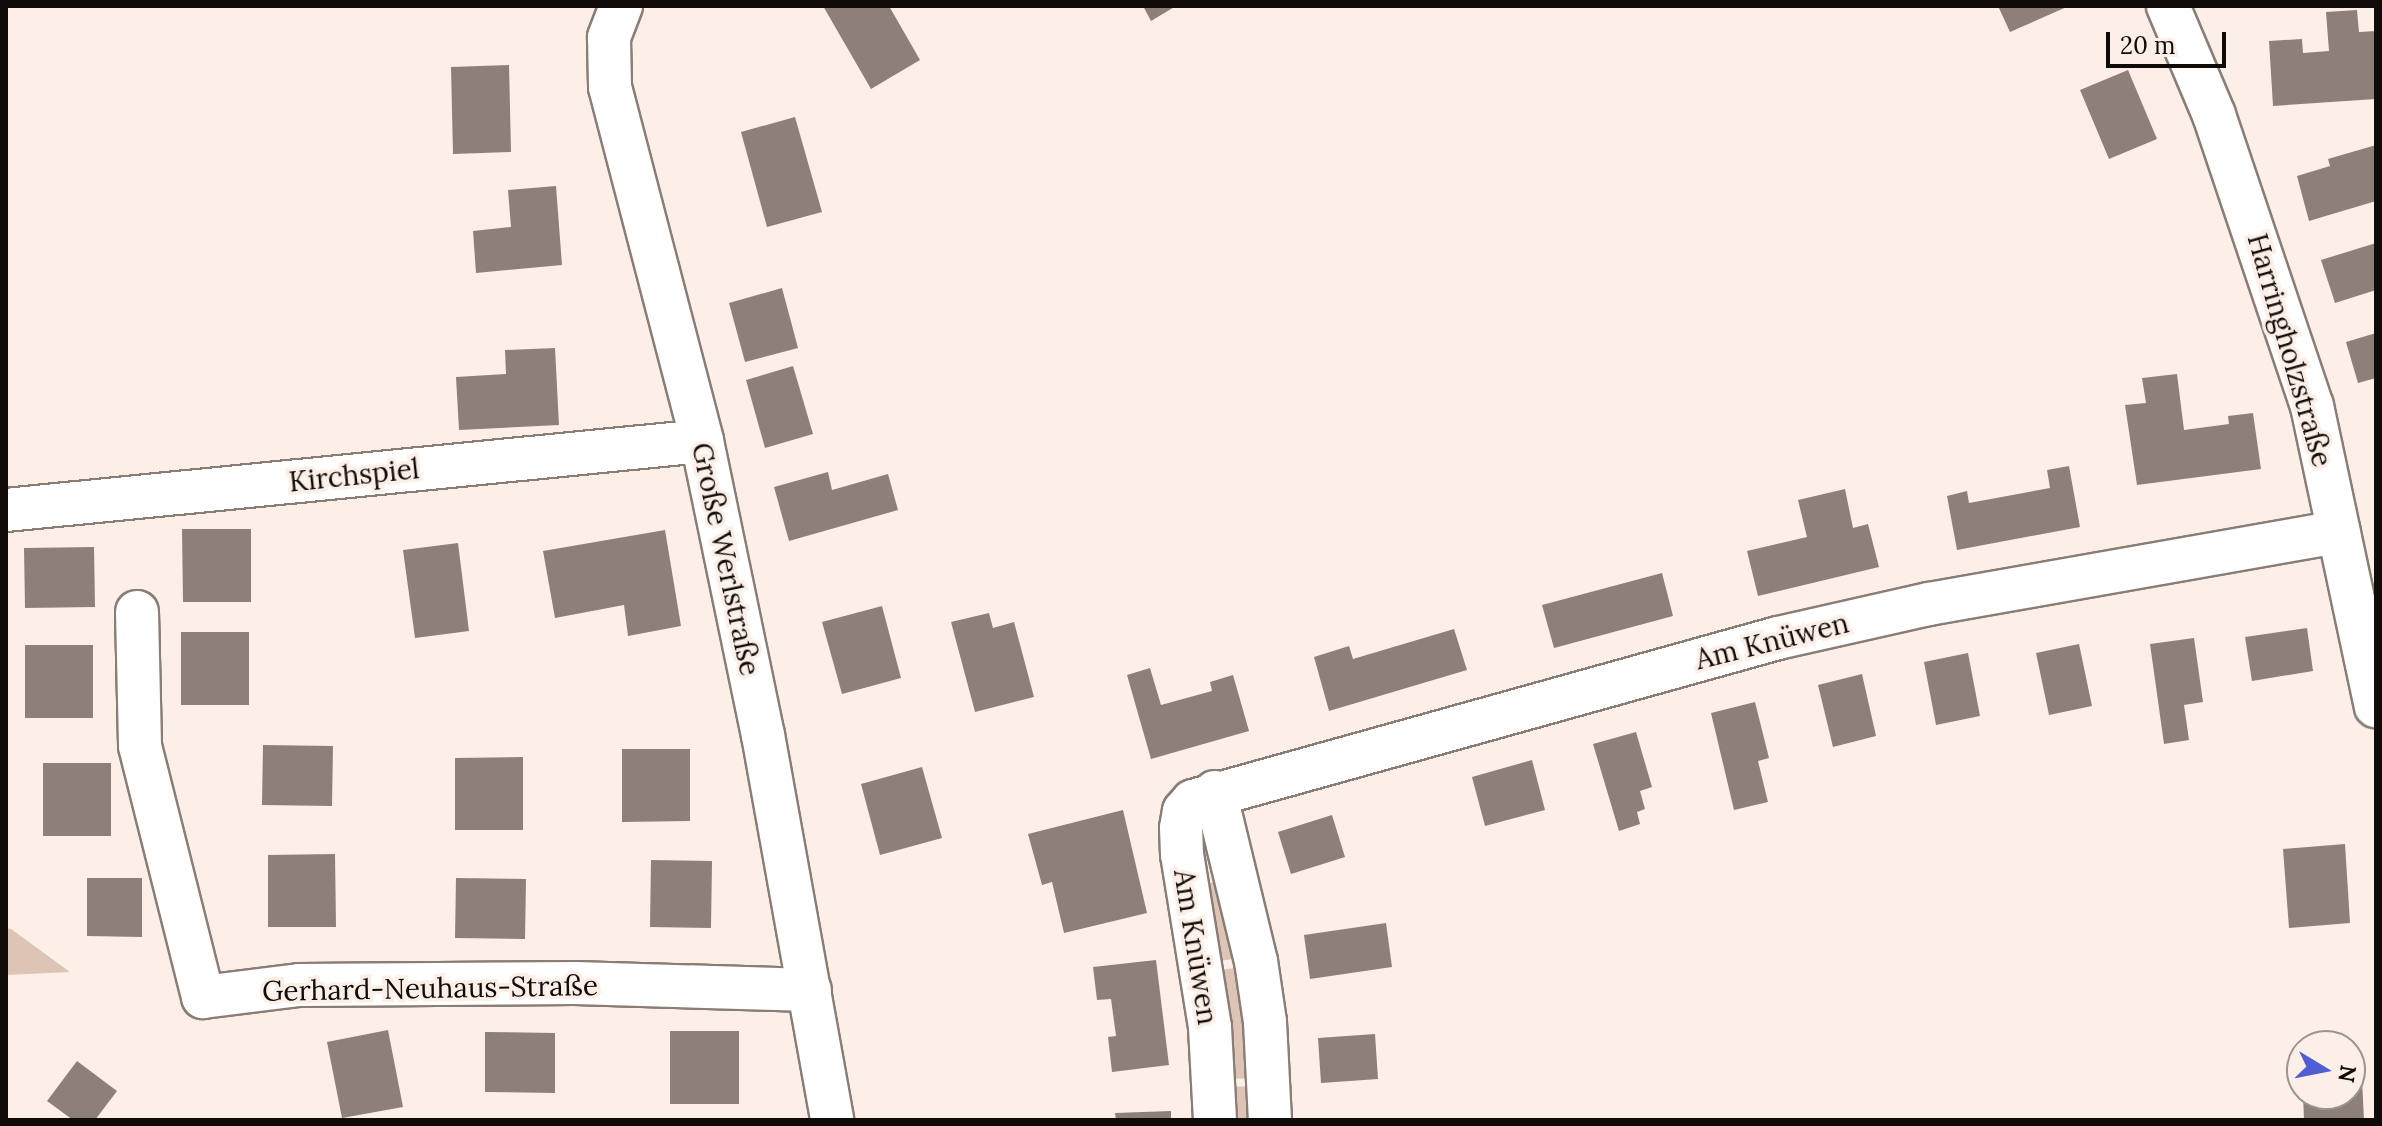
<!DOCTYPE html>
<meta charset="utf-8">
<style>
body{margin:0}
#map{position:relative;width:2382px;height:1126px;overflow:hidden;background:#fcefe7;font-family:Lora,serif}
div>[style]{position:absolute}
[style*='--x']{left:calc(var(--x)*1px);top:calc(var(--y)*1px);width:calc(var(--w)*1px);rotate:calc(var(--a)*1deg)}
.green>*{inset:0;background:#ddc4b4}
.building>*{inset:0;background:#8c8079}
.roads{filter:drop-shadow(2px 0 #897d76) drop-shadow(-2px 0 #897d76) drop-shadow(0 2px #897d76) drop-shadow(0 -2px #897d76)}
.minor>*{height:42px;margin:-21px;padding:0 21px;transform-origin:21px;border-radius:21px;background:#fff}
span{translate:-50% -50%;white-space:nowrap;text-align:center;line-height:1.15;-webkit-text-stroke:7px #fcefe7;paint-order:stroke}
.street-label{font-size:28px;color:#0f0b09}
.frame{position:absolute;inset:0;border:8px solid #0f0b09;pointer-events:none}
.north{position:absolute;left:2286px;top:1030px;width:80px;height:80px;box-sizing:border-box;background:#fcefe7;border:2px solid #9d948e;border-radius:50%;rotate:100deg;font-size:22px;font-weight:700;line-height:32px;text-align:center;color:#0f0b09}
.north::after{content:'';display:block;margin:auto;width:28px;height:36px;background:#505ed4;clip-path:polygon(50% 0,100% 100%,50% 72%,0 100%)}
.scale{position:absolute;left:2106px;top:32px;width:120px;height:36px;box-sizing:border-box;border:4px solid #0f0b09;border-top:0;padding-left:10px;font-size:24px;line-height:28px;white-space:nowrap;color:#0f0b09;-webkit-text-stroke:6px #fcefe7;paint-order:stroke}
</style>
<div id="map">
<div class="green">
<div style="clip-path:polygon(1224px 880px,1241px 958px,1211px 962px,1198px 885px)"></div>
<div style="clip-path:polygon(6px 928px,11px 929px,70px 972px,6px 975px)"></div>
<div style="clip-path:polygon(1243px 967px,1255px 1078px,1225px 1079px,1213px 971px)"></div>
<div style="clip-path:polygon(1256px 1086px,1256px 1120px,1226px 1120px,1225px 1087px)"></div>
</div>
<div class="building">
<div style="clip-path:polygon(823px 6px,889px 6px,920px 60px,871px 89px)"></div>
<div style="clip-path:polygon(1143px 6px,1176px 6px,1151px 21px)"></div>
<div style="clip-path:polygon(1998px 6px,2069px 6px,2010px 32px)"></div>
<div style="clip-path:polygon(2357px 10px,2359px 32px,2376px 31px,2376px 99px,2273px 106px,2269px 41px,2302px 39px,2303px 53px,2329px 51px,2326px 12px)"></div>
<div style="clip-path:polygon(509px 65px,511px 152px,453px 154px,451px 67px)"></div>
<div style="clip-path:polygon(2128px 70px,2157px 139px,2109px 159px,2080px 90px)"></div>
<div style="clip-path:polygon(795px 117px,822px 212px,767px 227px,741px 132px)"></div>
<div style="clip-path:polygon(2376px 145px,2376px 201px,2309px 221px,2297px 176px,2330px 166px,2328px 159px)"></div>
<div style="clip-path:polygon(556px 186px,562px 265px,476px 273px,473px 231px,511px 227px,508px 190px)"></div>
<div style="clip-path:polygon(2376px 243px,2376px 290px,2335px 303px,2321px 260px)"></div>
<div style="clip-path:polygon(782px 288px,798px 348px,745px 362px,729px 303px)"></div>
<div style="clip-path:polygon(2376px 333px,2376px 378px,2358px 383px,2346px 342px)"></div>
<div style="clip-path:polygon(555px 348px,559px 425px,459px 430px,456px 377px,506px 374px,505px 350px)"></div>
<div style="clip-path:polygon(793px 366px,813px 434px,765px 448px,746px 380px)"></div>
<div style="clip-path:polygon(2177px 374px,2184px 430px,2229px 424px,2228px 416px,2253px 413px,2261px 469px,2137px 485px,2125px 405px,2146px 403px,2142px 378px)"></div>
<div style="clip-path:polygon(2069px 466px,2080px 527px,1957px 550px,1947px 496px,1967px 491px,1969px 503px,2050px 488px,2047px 470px)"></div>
<div style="clip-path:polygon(828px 472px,832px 490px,888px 474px,898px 510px,789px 541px,774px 487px)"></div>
<div style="clip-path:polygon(1845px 489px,1853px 528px,1868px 524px,1879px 567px,1758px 596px,1747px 551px,1807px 537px,1798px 500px)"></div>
<div style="clip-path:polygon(182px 529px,251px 529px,251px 602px,183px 602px)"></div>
<div style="clip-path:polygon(665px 530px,681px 626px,628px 636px,624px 605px,555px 618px,543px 551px)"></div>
<div style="clip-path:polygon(458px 543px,469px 631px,415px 638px,403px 550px)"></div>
<div style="clip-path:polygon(94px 547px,95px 607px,25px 608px,24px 548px)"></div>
<div style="clip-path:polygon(1662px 573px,1673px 616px,1554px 648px,1542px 605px)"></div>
<div style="clip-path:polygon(882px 606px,901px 678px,842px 694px,822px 622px)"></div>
<div style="clip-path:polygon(989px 613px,993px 628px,1014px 622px,1034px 697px,975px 712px,951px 622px)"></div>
<div style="clip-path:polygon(2307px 628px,2313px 671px,2252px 681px,2245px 637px)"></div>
<div style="clip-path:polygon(1454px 629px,1467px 670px,1329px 711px,1314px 657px,1349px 646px,1353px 659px)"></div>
<div style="clip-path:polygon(181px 632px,249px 632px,249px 705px,181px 705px)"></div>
<div style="clip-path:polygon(2194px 638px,2203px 702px,2184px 705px,2189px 740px,2164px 744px,2150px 644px)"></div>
<div style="clip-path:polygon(2079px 644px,2092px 706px,2049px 715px,2036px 653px)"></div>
<div style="clip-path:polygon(25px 645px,93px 645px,93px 718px,25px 718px)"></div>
<div style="clip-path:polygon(1968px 653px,1980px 716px,1936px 725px,1924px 662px)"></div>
<div style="clip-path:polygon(1150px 668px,1161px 705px,1212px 691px,1210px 682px,1233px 675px,1249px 731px,1151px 759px,1127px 675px)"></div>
<div style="clip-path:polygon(1862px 674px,1876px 736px,1833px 747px,1818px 685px)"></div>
<div style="clip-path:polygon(1755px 702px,1769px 758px,1758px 761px,1768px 802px,1734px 810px,1711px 713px)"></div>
<div style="clip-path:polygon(1636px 732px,1652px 787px,1640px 791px,1645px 809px,1637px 812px,1640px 824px,1619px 831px,1593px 744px)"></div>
<div style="clip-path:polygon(263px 745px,333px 746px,332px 806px,262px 805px)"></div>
<div style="clip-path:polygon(622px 749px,690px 749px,690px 821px,622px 822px)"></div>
<div style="clip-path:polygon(523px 757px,523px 830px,455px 830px,455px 758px)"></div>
<div style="clip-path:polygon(1532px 760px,1545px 810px,1485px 826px,1472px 777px)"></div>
<div style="clip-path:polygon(43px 763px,111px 763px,111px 836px,43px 836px)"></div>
<div style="clip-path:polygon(922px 767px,942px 838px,880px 855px,861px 784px)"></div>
<div style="clip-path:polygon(1123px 810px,1147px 913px,1064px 933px,1052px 882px,1042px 885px,1028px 834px)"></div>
<div style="clip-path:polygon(1332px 815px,1345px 857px,1291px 874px,1278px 832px)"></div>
<div style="clip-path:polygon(2345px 844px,2350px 923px,2289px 928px,2283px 849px)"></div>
<div style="clip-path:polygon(335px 854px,336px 927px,268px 927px,268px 855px)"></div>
<div style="clip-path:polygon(651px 860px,712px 861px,711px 928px,650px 927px)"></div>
<div style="clip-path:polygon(87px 878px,142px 878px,142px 937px,87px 936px)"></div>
<div style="clip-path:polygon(456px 878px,526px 879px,525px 939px,455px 938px)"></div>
<div style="clip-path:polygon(1386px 923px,1392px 967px,1310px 979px,1304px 935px)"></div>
<div style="clip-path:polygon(1156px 960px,1169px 1065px,1112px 1072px,1108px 1037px,1116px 1036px,1111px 999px,1097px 1000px,1093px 967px)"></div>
<div style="clip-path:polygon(388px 1030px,403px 1107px,342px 1118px,327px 1042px)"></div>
<div style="clip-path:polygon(670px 1031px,739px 1031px,739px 1104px,670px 1104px)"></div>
<div style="clip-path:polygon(485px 1032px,555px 1033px,555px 1093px,485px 1092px)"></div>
<div style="clip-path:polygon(1375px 1034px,1378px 1079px,1321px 1083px,1318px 1038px)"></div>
<div style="clip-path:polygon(77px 1061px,117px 1091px,95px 1120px,73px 1120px,47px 1101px)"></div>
<div style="clip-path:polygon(2350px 1080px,2362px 1080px,2364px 1120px,2304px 1120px,2303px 1094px,2350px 1094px)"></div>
<div style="clip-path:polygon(1171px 1111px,1171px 1120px,1116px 1120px,1115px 1113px)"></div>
</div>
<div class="roads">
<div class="minor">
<div style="--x:621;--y:6;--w:34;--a:111"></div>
<div style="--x:609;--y:38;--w:49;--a:88.8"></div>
<div style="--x:610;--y:87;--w:366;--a:75.4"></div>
<div style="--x:702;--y:441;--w:300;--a:78.3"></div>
<div style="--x:763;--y:735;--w:391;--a:79.8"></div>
<div style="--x:2168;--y:6;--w:118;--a:67.1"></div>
<div style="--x:2214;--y:115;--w:307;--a:71.4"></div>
<div style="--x:2312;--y:406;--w:307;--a:78"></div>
<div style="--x:6;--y:510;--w:699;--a:-5.66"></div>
<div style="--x:137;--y:612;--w:134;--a:88.7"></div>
<div style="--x:140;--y:746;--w:259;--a:75.9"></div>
<div style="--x:203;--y:997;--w:97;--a:-7.1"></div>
<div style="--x:299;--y:985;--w:276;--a:-0.4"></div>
<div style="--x:575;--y:983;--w:235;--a:1.7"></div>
<div style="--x:1215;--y:792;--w:174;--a:76.4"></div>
<div style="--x:1256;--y:961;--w:62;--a:81.6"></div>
<div style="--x:1265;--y:1022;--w:98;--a:87.1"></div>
<div style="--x:1215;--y:1120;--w:93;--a:-93.1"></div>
<div style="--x:1210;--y:1027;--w:174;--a:-99.2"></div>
<div style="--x:1182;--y:855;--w:27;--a:-92"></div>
<div style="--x:1181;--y:828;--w:17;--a:-80"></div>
<div style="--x:1184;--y:811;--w:13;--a:-48"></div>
<div style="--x:1193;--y:801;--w:607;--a:-15.57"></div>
<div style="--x:1778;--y:638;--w:155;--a:-12.7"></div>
<div style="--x:1929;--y:604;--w:416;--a:-10"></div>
</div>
</div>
<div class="street-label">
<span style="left:2290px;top:350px;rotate:74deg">Harringholzstraße</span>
<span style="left:354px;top:475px;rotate:-6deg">Kirchspiel</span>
<span style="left:726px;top:559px;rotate:78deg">Große Werlstraße</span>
<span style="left:1772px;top:641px;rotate:-14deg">Am Knüwen</span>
<span style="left:1196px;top:947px;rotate:81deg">Am Knüwen</span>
<span style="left:430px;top:988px;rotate:-1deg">Gerhard-Neuhaus-Straße</span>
</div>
<div class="frame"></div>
<div class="north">N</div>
<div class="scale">20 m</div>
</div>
